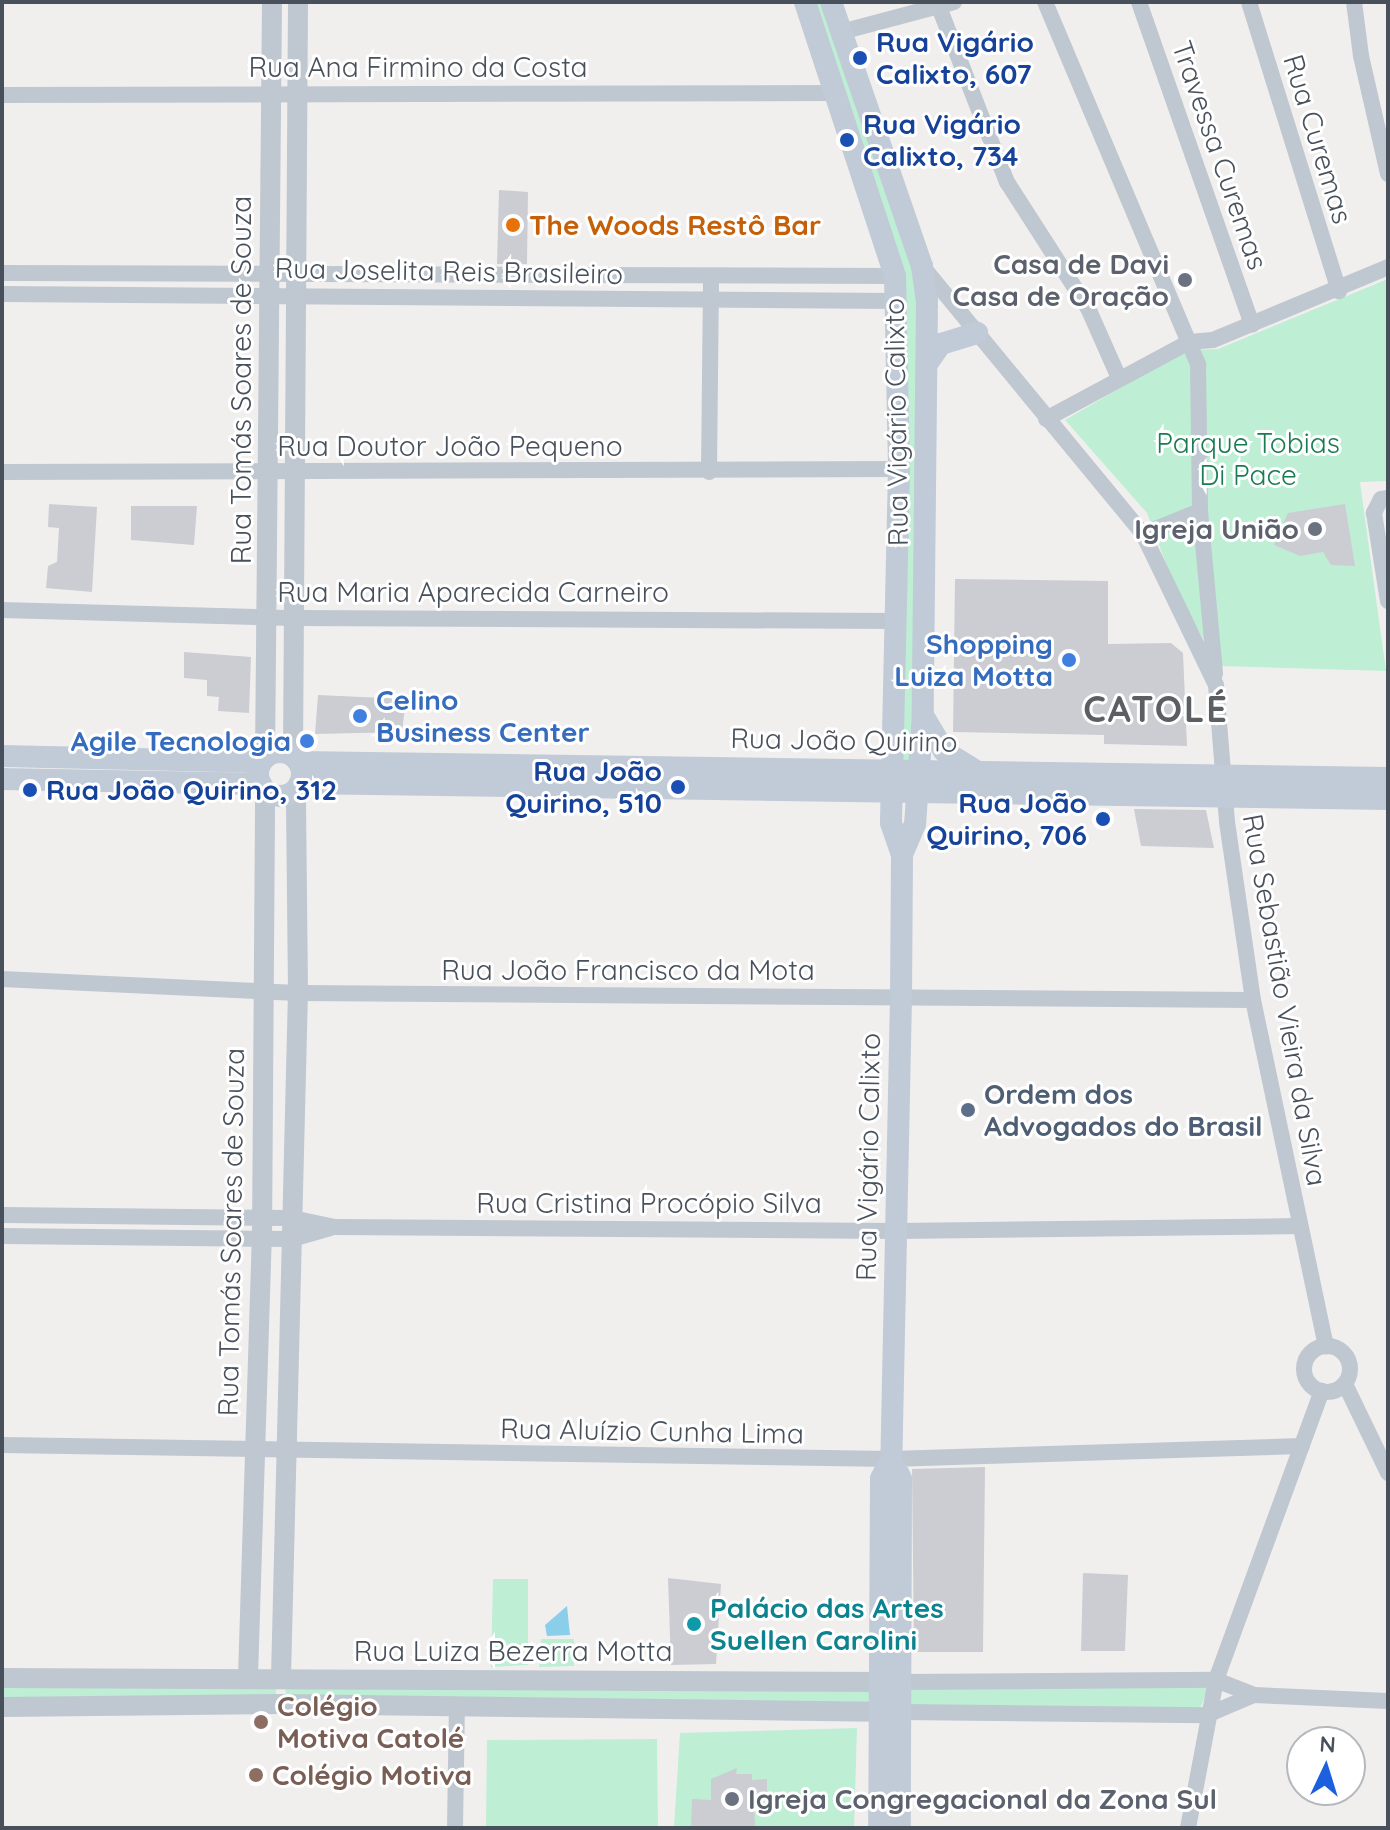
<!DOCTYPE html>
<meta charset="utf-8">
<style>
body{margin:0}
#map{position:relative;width:1390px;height:1830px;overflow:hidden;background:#f1efee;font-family:Quicksand,sans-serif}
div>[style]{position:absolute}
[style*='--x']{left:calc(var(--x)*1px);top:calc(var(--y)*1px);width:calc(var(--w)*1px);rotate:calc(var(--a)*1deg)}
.green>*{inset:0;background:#beeed4}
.water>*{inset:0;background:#8bceea}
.building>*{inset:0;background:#cbcdd3}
.minor>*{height:16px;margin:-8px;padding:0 8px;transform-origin:8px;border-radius:8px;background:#bfc7d0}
.minor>.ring{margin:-8px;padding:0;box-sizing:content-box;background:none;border:16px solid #bfc7d0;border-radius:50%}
.tertiary>*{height:20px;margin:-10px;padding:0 10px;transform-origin:10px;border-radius:10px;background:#bfc7d0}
.secondary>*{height:22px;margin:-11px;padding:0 11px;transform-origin:11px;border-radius:11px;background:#c1cad7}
.secondary>.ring{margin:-11px;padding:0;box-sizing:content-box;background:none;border:22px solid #c1cad7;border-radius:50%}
.dots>*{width:22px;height:22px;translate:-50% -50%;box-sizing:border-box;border:4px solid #fff;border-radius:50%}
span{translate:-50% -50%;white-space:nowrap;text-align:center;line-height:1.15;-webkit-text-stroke:6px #fff;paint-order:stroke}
.transit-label{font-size:28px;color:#164399;font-weight:700}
.left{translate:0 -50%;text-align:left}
.right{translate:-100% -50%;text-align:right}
.street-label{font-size:28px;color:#47505b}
.food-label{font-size:28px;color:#c56008;font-weight:700}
.worship-label{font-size:28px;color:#5b616d;font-weight:700}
.park-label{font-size:28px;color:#197c53}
.shop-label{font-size:28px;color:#366cbe;font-weight:700}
.service-label{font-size:28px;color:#4e5e75;font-weight:700}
.culture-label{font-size:28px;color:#0d838f;font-weight:700}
.education-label{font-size:28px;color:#785e54;font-weight:700}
.district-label{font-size:36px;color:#5b5e63;font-weight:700;letter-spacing:2px}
.frame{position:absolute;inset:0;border:4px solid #47505b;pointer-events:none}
.north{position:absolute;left:1286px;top:1726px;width:80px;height:80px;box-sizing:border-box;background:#fff;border:2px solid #b5b9bd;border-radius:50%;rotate:4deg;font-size:22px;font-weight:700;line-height:32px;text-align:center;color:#47505b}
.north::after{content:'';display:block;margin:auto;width:28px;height:36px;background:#1d60dd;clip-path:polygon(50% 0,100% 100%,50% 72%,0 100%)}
</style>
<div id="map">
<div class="green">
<div style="clip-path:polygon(806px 2px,827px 2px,918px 268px,917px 769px,894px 767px,898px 272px)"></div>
<div style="clip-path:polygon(1388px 279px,1388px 481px,1360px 482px,1386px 671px,1218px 666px,1174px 585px,1147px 513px,1065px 420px,1186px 350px,1218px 349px)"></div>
<div style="clip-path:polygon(493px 1579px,528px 1579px,528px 1665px,491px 1667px)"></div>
<div style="clip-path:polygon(541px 1639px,574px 1639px,574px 1666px,539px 1667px)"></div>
<div style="clip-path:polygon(275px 1681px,277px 1700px,2px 1702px,2px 1682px)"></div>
<div style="clip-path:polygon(286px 1681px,872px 1687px,872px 1706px,285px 1700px)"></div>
<div style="clip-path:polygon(1210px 1683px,1200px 1709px,905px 1706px,906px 1687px)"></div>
<div style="clip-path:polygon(857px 1728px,854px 1828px,674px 1828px,680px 1733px)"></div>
<div style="clip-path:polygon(657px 1739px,658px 1828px,486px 1828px,487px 1740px)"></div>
</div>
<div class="water">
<div style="clip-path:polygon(567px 1606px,570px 1635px,547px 1636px,545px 1625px)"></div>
</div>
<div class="building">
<div style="clip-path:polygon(499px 190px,528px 192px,527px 264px,497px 264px)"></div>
<div style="clip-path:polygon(49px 504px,97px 507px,92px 592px,46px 588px,48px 566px,57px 562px,59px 528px,48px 527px)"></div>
<div style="clip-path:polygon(1345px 504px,1355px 566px,1331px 565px,1323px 552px,1300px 556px,1274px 545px,1288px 513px)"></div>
<div style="clip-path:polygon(131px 506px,197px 506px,194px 545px,131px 540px)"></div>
<div style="clip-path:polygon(955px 579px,1108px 581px,1108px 644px,1171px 643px,1183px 653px,1187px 746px,1104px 744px,1104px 735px,953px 732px)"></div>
<div style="clip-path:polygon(184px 652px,251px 657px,249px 713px,218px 711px,219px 697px,207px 696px,207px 680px,184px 678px)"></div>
<div style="clip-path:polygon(318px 695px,406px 699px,402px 732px,315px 734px)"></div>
<div style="clip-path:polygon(1134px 809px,1206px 810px,1214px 848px,1141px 846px)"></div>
<div style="clip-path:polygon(985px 1467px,983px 1652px,914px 1652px,912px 1469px)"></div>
<div style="clip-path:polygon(1083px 1573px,1128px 1575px,1125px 1651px,1081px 1651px)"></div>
<div style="clip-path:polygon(668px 1578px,721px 1584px,716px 1664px,671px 1665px)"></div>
<div style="clip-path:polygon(737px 1768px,736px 1774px,752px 1774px,752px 1780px,767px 1779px,767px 1800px,754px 1798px,755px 1828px,691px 1828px,692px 1799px,711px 1800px,711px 1779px)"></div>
</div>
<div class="minor">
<div style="--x:1045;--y:2;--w:394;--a:67.1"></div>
<div style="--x:1198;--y:365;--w:146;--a:89.2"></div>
<div style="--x:1200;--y:511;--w:163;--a:84.7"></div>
<div style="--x:1139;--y:2;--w:342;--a:70.7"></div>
<div style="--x:1249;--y:2;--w:303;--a:72.7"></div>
<div style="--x:1354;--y:2;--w:54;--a:82.6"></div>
<div style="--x:1361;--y:56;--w:121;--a:77.1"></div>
<div style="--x:939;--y:7;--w:188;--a:68.8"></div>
<div style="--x:1007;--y:182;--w:150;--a:57.3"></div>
<div style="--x:1088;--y:308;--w:77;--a:66.1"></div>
<div style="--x:841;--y:32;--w:117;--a:-14.9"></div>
<div style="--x:2;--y:95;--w:832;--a:-0.14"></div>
<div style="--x:923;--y:267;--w:346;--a:50.5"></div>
<div style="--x:1143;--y:534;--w:168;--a:64.2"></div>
<div style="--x:1216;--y:685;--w:137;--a:85.4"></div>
<div style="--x:1227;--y:822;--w:180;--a:81.7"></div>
<div style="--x:1253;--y:1000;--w:354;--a:78.1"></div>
<div style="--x:2;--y:273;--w:893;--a:0.19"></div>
<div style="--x:2;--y:294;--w:893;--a:0.45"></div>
<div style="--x:1046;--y:419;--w:162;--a:-28.3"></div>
<div style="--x:1189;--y:342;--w:24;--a:-5"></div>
<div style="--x:1213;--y:340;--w:190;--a:-22.6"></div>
<div style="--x:2;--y:472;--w:897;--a:-0.19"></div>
<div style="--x:709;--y:472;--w:195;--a:-89.4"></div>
<div style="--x:1388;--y:498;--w:7;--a:172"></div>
<div style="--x:1381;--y:499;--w:16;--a:117"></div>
<div style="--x:1374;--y:513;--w:89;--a:81"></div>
<div style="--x:1143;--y:534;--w:61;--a:-22"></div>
<div style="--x:2;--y:610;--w:291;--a:1.6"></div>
<div style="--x:293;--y:618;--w:602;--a:0.29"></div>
<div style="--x:2;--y:979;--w:296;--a:2.7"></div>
<div style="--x:298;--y:993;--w:955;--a:0.42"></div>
<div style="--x:2;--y:1215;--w:290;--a:0.6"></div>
<div style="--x:292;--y:1218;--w:44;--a:11.8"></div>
<div style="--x:335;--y:1227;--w:562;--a:0.41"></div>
<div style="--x:897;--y:1231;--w:402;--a:-0.7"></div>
<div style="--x:2;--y:1236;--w:290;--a:0.6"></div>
<div style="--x:292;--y:1239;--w:40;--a:-16"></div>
<div class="ring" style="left:1304px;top:1346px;width:30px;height:30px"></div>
<div style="--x:1345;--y:1384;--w:99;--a:64.2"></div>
<div style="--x:2;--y:1445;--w:889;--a:0.9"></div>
<div style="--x:891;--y:1459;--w:411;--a:-1.8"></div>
<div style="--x:900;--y:1682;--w:316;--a:-0.4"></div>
<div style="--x:1216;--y:1680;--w:41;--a:21.5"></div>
<div style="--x:1254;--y:1695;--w:134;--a:2.6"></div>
<div style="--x:900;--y:1712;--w:307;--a:0.6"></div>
<div style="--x:1207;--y:1715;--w:51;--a:-23.1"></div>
<div style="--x:455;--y:1828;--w:122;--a:-89.1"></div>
<div style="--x:1188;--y:1828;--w:151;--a:-79.3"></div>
<div style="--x:1216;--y:1680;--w:308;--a:-69.9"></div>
</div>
<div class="tertiary">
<div style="--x:293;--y:756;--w:754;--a:-89.62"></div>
<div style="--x:265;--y:758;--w:756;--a:-89.47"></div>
<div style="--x:248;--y:1677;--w:438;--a:-88.2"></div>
<div style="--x:262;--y:1239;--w:450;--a:-89.6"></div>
<div style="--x:281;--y:1677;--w:684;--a:-88.58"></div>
<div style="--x:298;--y:993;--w:203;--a:-90.6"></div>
<div style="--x:2;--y:1678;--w:894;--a:0.26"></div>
<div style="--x:2;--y:1707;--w:278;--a:-0.6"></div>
<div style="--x:280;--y:1704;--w:614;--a:0.75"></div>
</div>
<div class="secondary">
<div style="--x:805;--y:2;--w:288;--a:71.8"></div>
<div style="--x:895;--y:276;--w:193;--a:88.8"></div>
<div style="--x:899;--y:469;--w:354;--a:91.3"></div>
<div style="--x:891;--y:823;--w:34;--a:71"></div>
<div style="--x:902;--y:855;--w:143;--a:90.4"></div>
<div style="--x:901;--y:998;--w:461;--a:91.2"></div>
<div style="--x:891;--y:1459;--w:22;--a:117"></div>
<div style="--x:881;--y:1479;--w:349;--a:90.3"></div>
<div style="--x:831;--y:2;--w:279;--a:71"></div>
<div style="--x:922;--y:266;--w:34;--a:82"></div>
<div style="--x:927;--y:300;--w:413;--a:90.6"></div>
<div style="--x:923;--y:713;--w:111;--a:94.1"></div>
<div style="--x:915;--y:824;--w:34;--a:113"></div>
<div style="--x:929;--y:361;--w:21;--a:-55"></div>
<div style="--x:941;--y:344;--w:38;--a:-17"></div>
<div style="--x:925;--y:719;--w:37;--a:59"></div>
<div style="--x:944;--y:751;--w:40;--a:32"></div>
<div class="ring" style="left:258px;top:752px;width:22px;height:22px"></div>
<div style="--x:2;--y:756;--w:259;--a:1.3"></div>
<div style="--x:299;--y:762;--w:1089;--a:0.84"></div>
<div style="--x:2;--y:779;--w:259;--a:1.1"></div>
<div style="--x:300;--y:783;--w:1088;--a:0.84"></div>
<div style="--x:891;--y:1459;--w:22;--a:63"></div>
<div style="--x:901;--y:1479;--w:349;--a:90.2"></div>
</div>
<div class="dots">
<div style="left:860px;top:58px;background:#1a4fb4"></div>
<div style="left:847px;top:140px;background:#1a4fb4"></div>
<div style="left:513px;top:225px;background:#e8710a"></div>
<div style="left:1185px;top:280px;background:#6b7280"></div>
<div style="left:1315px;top:529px;background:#6b7280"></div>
<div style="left:1069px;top:660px;background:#3f7fe0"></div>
<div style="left:360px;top:716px;background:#3f7fe0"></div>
<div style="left:307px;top:741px;background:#3f7fe0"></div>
<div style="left:678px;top:787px;background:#1a4fb4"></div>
<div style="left:30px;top:790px;background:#1a4fb4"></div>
<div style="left:1103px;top:819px;background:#1a4fb4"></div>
<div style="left:968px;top:1110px;background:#5c6f8a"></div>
<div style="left:694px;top:1624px;background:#0f9aa8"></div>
<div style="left:261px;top:1722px;background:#8d6e63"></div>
<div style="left:256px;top:1775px;background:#8d6e63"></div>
<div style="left:732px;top:1799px;background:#6b7280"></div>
</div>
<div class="transit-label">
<span class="left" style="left:876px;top:58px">Rua Vigário<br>Calixto, 607</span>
<span class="left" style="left:863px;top:140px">Rua Vigário<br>Calixto, 734</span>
<span class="right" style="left:662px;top:787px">Rua João<br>Quirino, 510</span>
<span class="left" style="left:46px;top:790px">Rua João Quirino, 312</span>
<span class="right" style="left:1087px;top:819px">Rua João<br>Quirino, 706</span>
</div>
<div class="street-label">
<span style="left:418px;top:67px">Rua Ana Firmino da Costa</span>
<span style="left:1318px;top:139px;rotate:73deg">Rua Curemas</span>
<span style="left:1220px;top:155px;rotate:71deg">Travessa Curemas</span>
<span style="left:449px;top:271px;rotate:1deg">Rua Joselita Reis Brasileiro</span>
<span style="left:241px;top:380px;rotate:-90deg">Rua Tomás Soares de Souza</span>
<span style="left:896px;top:422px;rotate:-91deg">Rua Vigário Calixto</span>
<span style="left:450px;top:446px">Rua Doutor João Pequeno</span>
<span style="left:473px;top:592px">Rua Maria Aparecida Carneiro</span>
<span style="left:844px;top:740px;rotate:1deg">Rua João Quirino</span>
<span style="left:628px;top:970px">Rua João Francisco da Mota</span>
<span style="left:1285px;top:1000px;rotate:80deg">Rua Sebastião Vieira da Silva</span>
<span style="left:868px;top:1157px;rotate:-89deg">Rua Vigário Calixto</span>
<span style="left:649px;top:1203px">Rua Cristina Procópio Silva</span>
<span style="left:231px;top:1232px;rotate:-89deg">Rua Tomás Soares de Souza</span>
<span style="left:652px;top:1431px;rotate:1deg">Rua Aluízio Cunha Lima</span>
<span style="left:513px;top:1651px">Rua Luiza Bezerra Motta</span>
</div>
<div class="food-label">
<span class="left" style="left:529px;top:225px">The Woods Restô Bar</span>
</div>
<div class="worship-label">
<span class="right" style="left:1169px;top:280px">Casa de Davi<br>Casa de Oração</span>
<span class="right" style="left:1299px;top:529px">Igreja União</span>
<span class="left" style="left:748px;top:1799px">Igreja Congregacional da Zona Sul</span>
</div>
<div class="park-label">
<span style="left:1248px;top:459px">Parque Tobias<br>Di Pace</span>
</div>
<div class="shop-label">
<span class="right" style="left:1053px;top:660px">Shopping<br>Luiza Motta</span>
<span class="left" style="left:376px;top:716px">Celino<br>Business Center</span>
<span class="right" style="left:291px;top:741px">Agile Tecnologia</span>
</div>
<div class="service-label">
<span class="left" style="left:984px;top:1110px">Ordem dos<br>Advogados do Brasil</span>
</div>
<div class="culture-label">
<span class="left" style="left:710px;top:1624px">Palácio das Artes<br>Suellen Carolini</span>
</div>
<div class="education-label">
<span class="left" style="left:277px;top:1722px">Colégio<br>Motiva Catolé</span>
<span class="left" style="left:272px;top:1775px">Colégio Motiva</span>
</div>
<div class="district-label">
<span style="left:1156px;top:709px">CATOLÉ</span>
</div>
<div class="frame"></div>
<div class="north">N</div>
</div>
